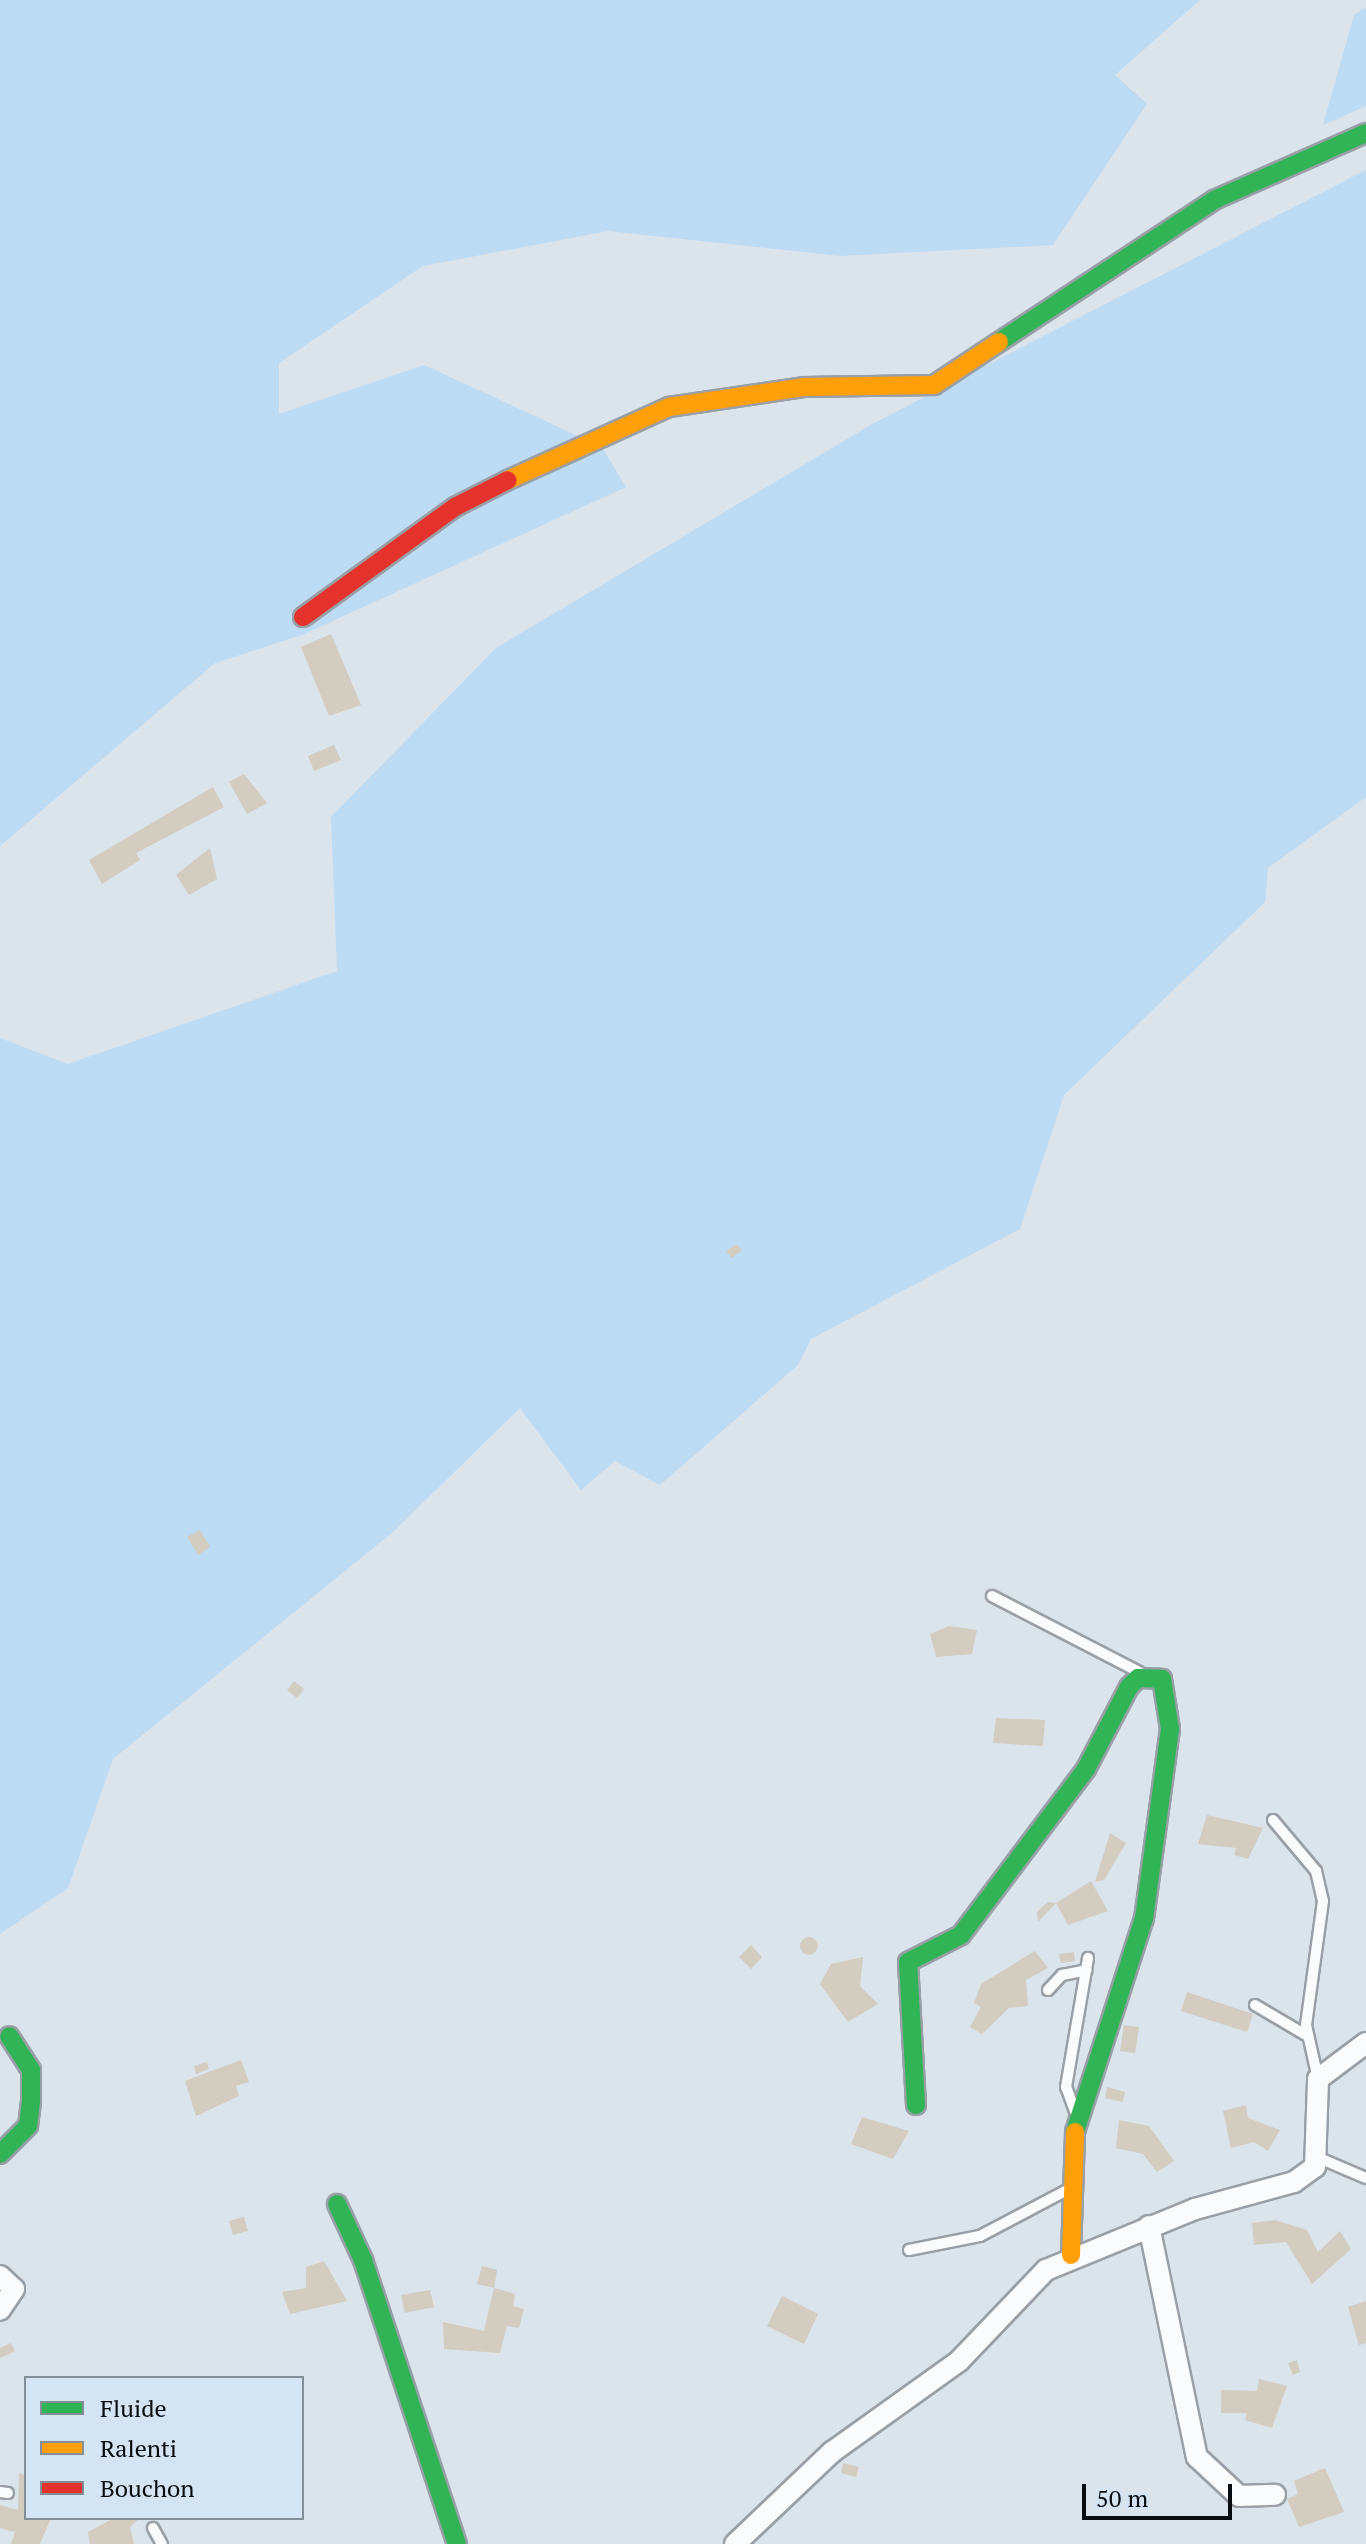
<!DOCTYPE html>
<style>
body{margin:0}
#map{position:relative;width:1366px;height:2544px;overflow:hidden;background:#dbe3eb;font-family:"PT Serif",serif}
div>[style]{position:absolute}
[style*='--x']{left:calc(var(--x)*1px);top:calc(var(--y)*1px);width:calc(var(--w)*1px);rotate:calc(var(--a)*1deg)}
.green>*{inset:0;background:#bedbf4}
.building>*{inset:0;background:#d3ccc0}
.round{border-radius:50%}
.roads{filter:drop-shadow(2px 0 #999fa6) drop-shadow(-2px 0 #999fa6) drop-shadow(0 2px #999fa6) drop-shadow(0 -2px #999fa6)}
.lane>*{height:10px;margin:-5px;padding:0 5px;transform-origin:5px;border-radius:5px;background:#fafbfc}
.street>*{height:20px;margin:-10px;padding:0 10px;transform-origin:10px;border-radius:10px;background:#fafbfc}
.fast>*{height:18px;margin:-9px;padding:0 9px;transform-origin:9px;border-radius:9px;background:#30b455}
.slow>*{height:18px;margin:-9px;padding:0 9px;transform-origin:9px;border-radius:9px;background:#ff9f0a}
.jam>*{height:18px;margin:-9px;padding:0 9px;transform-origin:9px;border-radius:9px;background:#e5322d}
span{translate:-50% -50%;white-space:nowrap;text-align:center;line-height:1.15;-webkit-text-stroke:6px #d4e4f2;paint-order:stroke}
.legend{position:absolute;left:24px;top:2376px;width:280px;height:144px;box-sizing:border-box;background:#d4e4f2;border:2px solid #828e98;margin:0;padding:10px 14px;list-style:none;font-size:24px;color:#080d12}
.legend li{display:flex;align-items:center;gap:16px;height:40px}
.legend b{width:40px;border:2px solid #828e98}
.scale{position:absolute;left:1082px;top:2484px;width:150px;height:36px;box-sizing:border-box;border:4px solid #080d12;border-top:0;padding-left:10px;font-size:24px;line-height:28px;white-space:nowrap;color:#080d12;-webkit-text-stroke:6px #d4e4f2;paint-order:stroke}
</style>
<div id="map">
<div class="green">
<div style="clip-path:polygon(0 0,1200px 0,1115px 75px,1147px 104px,1053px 245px,840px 256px,608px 231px,423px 266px,279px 363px,279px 414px,424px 365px,602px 447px,626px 487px,302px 635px,215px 663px,0 846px)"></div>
<div style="clip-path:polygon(1366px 7px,1366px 106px,1323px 125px,1354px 15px)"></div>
<div style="clip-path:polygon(1366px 170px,1366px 797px,1268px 868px,1265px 902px,1064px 1095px,1020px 1229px,811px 1339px,798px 1365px,660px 1485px,615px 1461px,581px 1490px,520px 1408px,393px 1532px,113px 1759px,68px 1888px,0 1934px,0 1038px,68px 1064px,337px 971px,331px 817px,496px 648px,874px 423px)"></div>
</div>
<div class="building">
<div style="clip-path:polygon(331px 634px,361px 705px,329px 716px,301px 647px)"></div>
<div style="clip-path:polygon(334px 745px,341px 760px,314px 771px,308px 756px)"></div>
<div style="clip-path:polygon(244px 774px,267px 803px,247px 814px,229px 782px)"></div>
<div style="clip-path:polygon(213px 787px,224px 807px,136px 853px,140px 860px,102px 884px,89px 860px)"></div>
<div style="clip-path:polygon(210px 848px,217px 879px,189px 895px,176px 875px)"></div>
<div style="clip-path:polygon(737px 1244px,742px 1250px,732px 1258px,726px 1251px)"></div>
<div style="clip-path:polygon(200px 1530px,210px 1547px,198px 1555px,187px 1537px)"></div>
<div style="clip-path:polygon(949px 1626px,977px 1630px,972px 1654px,936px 1657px,930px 1634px)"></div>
<div style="clip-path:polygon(294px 1681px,304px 1689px,297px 1698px,287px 1690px)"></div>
<div style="clip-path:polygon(996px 1718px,1045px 1720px,1043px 1746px,993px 1743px)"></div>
<div style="clip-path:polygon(1207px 1815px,1263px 1828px,1248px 1859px,1234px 1855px,1236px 1848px,1198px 1844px)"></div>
<div style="clip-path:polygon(1110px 1833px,1126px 1843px,1104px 1880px,1095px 1882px)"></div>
<div style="clip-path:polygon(1091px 1881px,1108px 1911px,1068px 1925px,1056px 1903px)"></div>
<div style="clip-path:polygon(1048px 1902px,1056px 1903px,1038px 1922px,1037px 1912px)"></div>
<div class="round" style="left:800px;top:1937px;width:18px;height:18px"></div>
<div style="clip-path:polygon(751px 1945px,762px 1957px,751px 1969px,739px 1957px)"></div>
<div style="clip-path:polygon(1035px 1951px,1048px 1968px,1026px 1980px,1028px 2006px,1009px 2008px,982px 2034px,970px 2027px,981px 2007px,974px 2003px,981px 1984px)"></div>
<div style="clip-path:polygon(1074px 1952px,1075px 1961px,1061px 1963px,1059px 1954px)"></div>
<div style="clip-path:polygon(863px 1957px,860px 1986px,878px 2004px,848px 2022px,820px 1984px,831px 1964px)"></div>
<div style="clip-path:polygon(1187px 1992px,1253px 2014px,1247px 2032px,1181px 2011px)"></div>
<div style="clip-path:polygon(1124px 2025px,1139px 2027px,1135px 2053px,1120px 2051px)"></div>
<div style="clip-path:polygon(241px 2060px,249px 2082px,236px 2086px,239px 2096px,196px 2116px,185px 2081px)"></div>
<div style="clip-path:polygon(207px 2062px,209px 2069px,196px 2074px,194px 2066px)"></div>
<div style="clip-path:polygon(1107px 2087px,1125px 2092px,1123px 2102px,1105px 2098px)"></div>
<div style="clip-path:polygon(1246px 2105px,1248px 2118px,1280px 2130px,1268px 2151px,1254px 2142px,1231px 2148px,1223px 2111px)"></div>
<div style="clip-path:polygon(862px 2117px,909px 2131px,893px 2159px,851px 2144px)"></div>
<div style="clip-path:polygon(1119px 2120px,1149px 2126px,1174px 2161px,1157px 2172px,1143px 2154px,1116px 2148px)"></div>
<div style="clip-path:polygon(244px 2217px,248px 2231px,233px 2235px,229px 2221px)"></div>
<div style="clip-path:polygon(1275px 2220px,1307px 2230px,1318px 2252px,1340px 2231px,1351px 2249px,1312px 2284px,1286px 2242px,1254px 2245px,1252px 2223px)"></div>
<div style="clip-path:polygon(324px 2261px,347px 2301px,290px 2314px,282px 2292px,306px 2288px,306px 2267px)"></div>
<div style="clip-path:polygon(482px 2266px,497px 2270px,494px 2288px,477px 2284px)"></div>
<div style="clip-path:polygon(494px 2288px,515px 2294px,513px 2306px,524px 2309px,519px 2328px,507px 2326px,500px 2353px,444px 2349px,443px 2322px,484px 2331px)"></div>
<div style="clip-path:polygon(430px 2290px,434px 2307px,405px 2313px,401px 2295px)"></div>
<div style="clip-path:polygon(782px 2296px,818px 2314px,804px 2344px,767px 2326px)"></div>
<div style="clip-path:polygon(1366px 2301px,1366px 2343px,1359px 2345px,1348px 2307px)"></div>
<div style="clip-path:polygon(11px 2343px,15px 2351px,0 2358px,0 2348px)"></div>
<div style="clip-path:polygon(1297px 2360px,1300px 2372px,1293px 2375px,1288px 2363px)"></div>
<div style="clip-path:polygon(1259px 2379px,1287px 2386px,1272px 2428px,1245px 2420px,1247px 2413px,1221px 2413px,1221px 2390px,1257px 2391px)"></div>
<div style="clip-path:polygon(843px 2463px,859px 2467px,856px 2477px,841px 2473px)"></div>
<div style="clip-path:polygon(1325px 2468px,1344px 2512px,1299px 2527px,1287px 2499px,1298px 2494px,1294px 2481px)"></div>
<div style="clip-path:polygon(19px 2473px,26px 2475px,26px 2518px,51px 2518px,40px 2544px,11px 2544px,15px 2532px,0 2528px,0 2505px,18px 2510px)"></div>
<div style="clip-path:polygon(114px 2518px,140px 2518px,130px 2527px,134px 2544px,90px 2544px,88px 2532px)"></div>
</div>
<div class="roads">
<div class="lane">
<div style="--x:992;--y:1596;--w:165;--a:27.3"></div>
<div style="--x:1273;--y:1820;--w:67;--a:49.9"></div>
<div style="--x:1316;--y:1871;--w:31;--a:77"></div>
<div style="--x:1323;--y:1901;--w:125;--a:97.8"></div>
<div style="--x:1306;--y:2025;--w:55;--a:77.5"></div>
<div style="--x:1048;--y:1990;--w:21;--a:-47"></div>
<div style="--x:1062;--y:1975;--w:25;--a:-11"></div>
<div style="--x:1255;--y:2005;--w:59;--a:30.5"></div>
<div style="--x:1076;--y:2114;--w:29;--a:-110"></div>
<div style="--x:1066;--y:2087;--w:131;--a:-80.3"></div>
<div style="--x:1317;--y:2157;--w:53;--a:23.2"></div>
<div style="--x:909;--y:2250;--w:72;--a:-11.2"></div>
<div style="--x:980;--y:2236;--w:101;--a:-27.8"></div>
<div style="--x:0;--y:2492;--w:8;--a:7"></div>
<div style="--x:153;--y:2528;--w:18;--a:61"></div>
</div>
<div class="street">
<div style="--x:1149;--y:2226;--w:236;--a:78.3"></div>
<div style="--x:1197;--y:2457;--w:57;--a:42.9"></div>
<div style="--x:1239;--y:2496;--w:36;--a:-2"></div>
<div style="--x:0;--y:2276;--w:19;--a:43"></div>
<div style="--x:14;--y:2289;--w:25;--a:124"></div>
<div style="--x:735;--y:2544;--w:134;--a:-43.5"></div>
<div style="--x:832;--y:2452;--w:156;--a:-35.6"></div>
<div style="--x:959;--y:2361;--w:126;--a:-46.3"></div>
<div style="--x:1046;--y:2270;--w:161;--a:-22.3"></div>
<div style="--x:1195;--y:2209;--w:103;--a:-15.3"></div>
<div style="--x:1294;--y:2182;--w:26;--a:-36"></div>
<div style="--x:1315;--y:2167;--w:88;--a:-88"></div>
<div style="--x:1318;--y:2079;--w:60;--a:-36.9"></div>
</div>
<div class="fast">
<div style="--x:999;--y:342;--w:258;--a:-33.4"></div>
<div style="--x:1214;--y:200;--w:166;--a:-23.8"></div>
<div style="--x:916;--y:2105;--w:143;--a:-93.2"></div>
<div style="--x:908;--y:1962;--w:59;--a:-27"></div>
<div style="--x:961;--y:1935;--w:208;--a:-53"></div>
<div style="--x:1086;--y:1769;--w:93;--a:-62.3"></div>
<div style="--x:1129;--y:1687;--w:13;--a:-45"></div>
<div style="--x:1138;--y:1678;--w:24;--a:2"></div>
<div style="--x:1162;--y:1679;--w:51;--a:80.9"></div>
<div style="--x:1170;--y:1729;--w:191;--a:97.8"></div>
<div style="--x:1144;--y:1918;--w:225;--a:107.9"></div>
<div style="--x:0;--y:2154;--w:40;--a:-45"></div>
<div style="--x:28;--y:2126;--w:26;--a:-83"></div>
<div style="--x:31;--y:2100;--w:30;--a:-90"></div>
<div style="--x:31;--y:2070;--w:40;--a:-122.9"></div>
<div style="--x:337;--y:2204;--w:62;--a:65.1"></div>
<div style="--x:363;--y:2260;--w:299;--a:71.7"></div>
</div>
<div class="slow">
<div style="--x:508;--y:480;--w:177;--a:-24.4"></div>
<div style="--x:669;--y:407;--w:136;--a:-8.4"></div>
<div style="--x:804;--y:387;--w:130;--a:-0.9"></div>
<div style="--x:934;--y:385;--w:78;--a:-33.5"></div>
<div style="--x:1071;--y:2255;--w:123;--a:-88.1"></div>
</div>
<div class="jam">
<div style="--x:303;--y:617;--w:188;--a:-35.9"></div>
<div style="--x:455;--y:507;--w:59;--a:-27"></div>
</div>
</div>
<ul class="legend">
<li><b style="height:10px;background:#30b455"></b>Fluide</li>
<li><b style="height:10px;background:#ff9f0a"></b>Ralenti</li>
<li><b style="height:10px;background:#e5322d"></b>Bouchon</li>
</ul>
<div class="scale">50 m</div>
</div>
